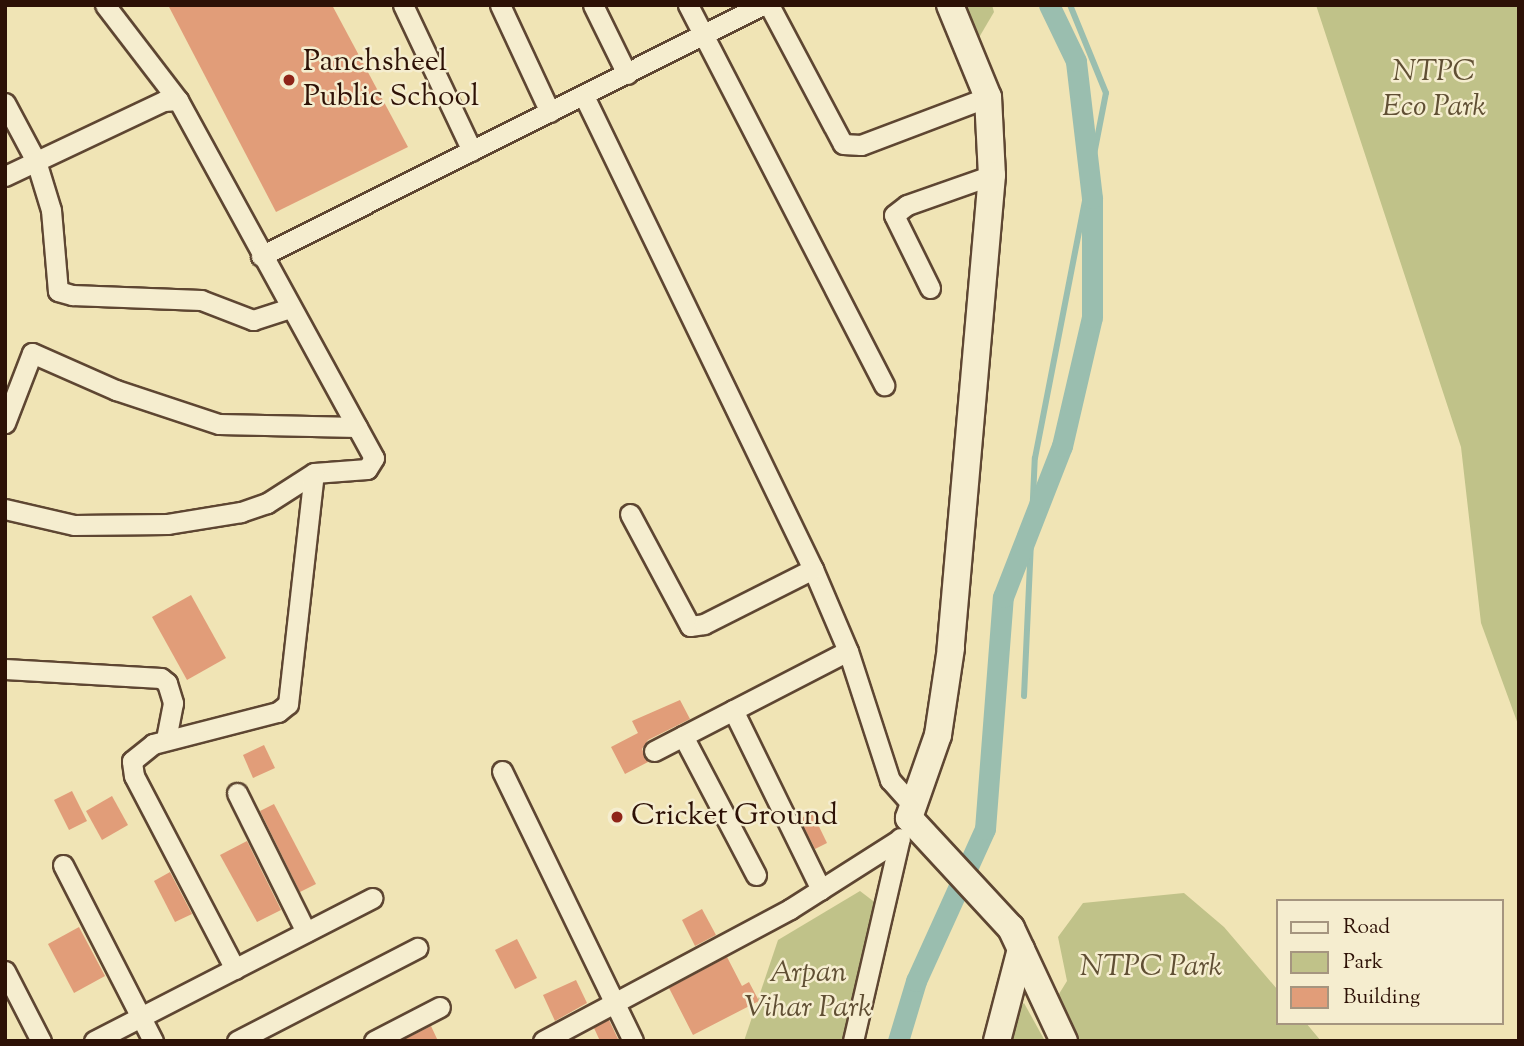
<!DOCTYPE html>
<style>
body{margin:0}
#map{position:relative;width:1524px;height:1046px;overflow:hidden;background:#f0e4b5;font-family:"Sorts Mill Goudy",serif}
div>[style]{position:absolute}
[style*='--x']{left:calc(var(--x)*1px);top:calc(var(--y)*1px);width:calc(var(--w)*1px);rotate:calc(var(--a)*1deg)}
.green>*{inset:0;background:#c0c289}
.stream>*{height:6px;margin:-3px;padding:0 3px;transform-origin:3px;border-radius:3px;background:#9abeaf}
.canal>*{height:21px;margin:-10.5px;padding:0 10.5px;transform-origin:10.5px;border-radius:10.5px;background:#9abeaf}
.building>*{inset:0;background:#e19d79}
.roads{filter:drop-shadow(2px 0 #5e4632) drop-shadow(-2px 0 #5e4632) drop-shadow(0 2px #5e4632) drop-shadow(0 -2px #5e4632)}
.street>*{height:19px;margin:-9.5px;padding:0 9.5px;transform-origin:9.5px;border-radius:9.5px;background:#f5edcf}
.secondary>*{height:26px;margin:-13px;padding:0 13px;transform-origin:13px;border-radius:13px;background:#f5edcf}
.dots>*{width:19px;height:19px;translate:-50% -50%;box-sizing:border-box;border:4px solid #f5edcf;border-radius:50%}
span{translate:-50% -50%;white-space:nowrap;text-align:center;line-height:1.15;-webkit-text-stroke:5px #f5edcf;paint-order:stroke}
.poi-label{font-size:30px;color:#2d1106}
.left{translate:0 -50%;text-align:left}
.park-label{font-size:30px;color:#604f34;font-style:italic}
.frame{position:absolute;inset:0;border:7px solid #2d1106;pointer-events:none}
.legend{position:absolute;left:1276px;top:899px;width:228px;height:126px;box-sizing:border-box;background:#f5edcf;border:2px solid #a5957f;margin:0;padding:9px 12px;list-style:none;font-size:21px;color:#2d1106}
.legend li{display:flex;align-items:center;gap:14px;height:35px}
.legend b{width:35px;border:2px solid #a5957f}
</style>
<div id="map">
<div class="green">
<div style="clip-path:polygon(956px 5px,992px 5px,994px 12px,974px 46px)"></div>
<div style="clip-path:polygon(1316px 5px,1519px 5px,1519px 727px,1481px 623px,1461px 447px)"></div>
<div style="clip-path:polygon(860px 891px,877px 904px,843px 1041px,744px 1041px,778px 940px)"></div>
<div style="clip-path:polygon(1184px 893px,1224px 927px,1277px 989px,1277px 1023px,1306px 1023px,1321px 1041px,1073px 1041px,1054px 1002px,1067px 981px,1058px 937px,1083px 903px)"></div>
<div style="clip-path:polygon(1024px 1003px,1045px 1041px,1008px 1041px,1015px 1014px)"></div>
</div>
<div class="stream">
<div style="--x:1024;--y:696;--w:238;--a:-87.4"></div>
<div style="--x:1035;--y:458;--w:372;--a:-79"></div>
<div style="--x:1106;--y:93;--w:95;--a:-112.2"></div>
</div>
<div class="canal">
<div style="--x:898;--y:1041;--w:63;--a:-73.3"></div>
<div style="--x:916;--y:981;--w:167;--a:-65.6"></div>
<div style="--x:985;--y:829;--w:233;--a:-85.6"></div>
<div style="--x:1003;--y:597;--w:162;--a:-68.7"></div>
<div style="--x:1062;--y:446;--w:132;--a:-76.9"></div>
<div style="--x:1092;--y:317;--w:119;--a:-90"></div>
<div style="--x:1092;--y:198;--w:138;--a:-96.7"></div>
<div style="--x:1076;--y:61;--w:62;--a:-115.7"></div>
</div>
<div class="building">
<div style="clip-path:polygon(168px 5px,332px 5px,408px 147px,276px 212px)"></div>
<div style="clip-path:polygon(191px 595px,226px 658px,187px 680px,152px 617px)"></div>
<div style="clip-path:polygon(680px 700px,690px 719px,648px 740px,642px 749px,648px 762px,625px 774px,611px 747px,638px 733px,632px 721px)"></div>
<div style="clip-path:polygon(264px 745px,275px 768px,253px 778px,243px 755px)"></div>
<div style="clip-path:polygon(72px 791px,87px 821px,69px 830px,54px 800px)"></div>
<div style="clip-path:polygon(112px 796px,128px 825px,102px 840px,86px 811px)"></div>
<div style="clip-path:polygon(274px 804px,316px 884px,300px 892px,260px 811px)"></div>
<div style="clip-path:polygon(812px 812px,827px 843px,815px 849px,800px 819px)"></div>
<div style="clip-path:polygon(247px 841px,281px 910px,257px 922px,220px 855px)"></div>
<div style="clip-path:polygon(170px 872px,192px 914px,175px 922px,154px 881px)"></div>
<div style="clip-path:polygon(702px 909px,716px 935px,695px 946px,682px 920px)"></div>
<div style="clip-path:polygon(79px 927px,105px 976px,74px 993px,48px 944px)"></div>
<div style="clip-path:polygon(517px 939px,537px 978px,515px 989px,495px 950px)"></div>
<div style="clip-path:polygon(727px 957px,742px 986px,749px 982px,759px 1001px,693px 1035px,669px 988px)"></div>
<div style="clip-path:polygon(576px 980px,587px 1003px,555px 1021px,543px 995px)"></div>
<div style="clip-path:polygon(609px 1020px,619px 1041px,600px 1041px,594px 1028px)"></div>
<div style="clip-path:polygon(431px 1026px,438px 1041px,401px 1041px)"></div>
</div>
<div class="roads">
<div class="street">
<div style="--x:105;--y:5;--w:120;--a:52.5"></div>
<div style="--x:403;--y:5;--w:161;--a:64.7"></div>
<div style="--x:500;--y:5;--w:118;--a:65"></div>
<div style="--x:593;--y:5;--w:77;--a:63.8"></div>
<div style="--x:688;--y:5;--w:428;--a:62.7"></div>
<div style="--x:769;--y:5;--w:157;--a:62"></div>
<div style="--x:843;--y:144;--w:18;--a:3"></div>
<div style="--x:861;--y:145;--w:136;--a:-20.7"></div>
<div style="--x:584;--y:96;--w:526;--a:64.17"></div>
<div style="--x:813;--y:569;--w:89;--a:66.9"></div>
<div style="--x:848;--y:651;--w:136;--a:72"></div>
<div style="--x:890;--y:780;--w:31;--a:48"></div>
<div style="--x:5;--y:103;--w:66;--a:61.9"></div>
<div style="--x:36;--y:161;--w:51;--a:73"></div>
<div style="--x:51;--y:210;--w:81;--a:85.1"></div>
<div style="--x:58;--y:291;--w:15;--a:16"></div>
<div style="--x:72;--y:295;--w:129;--a:2.2"></div>
<div style="--x:201;--y:300;--w:56;--a:21"></div>
<div style="--x:253;--y:320;--w:39;--a:-18"></div>
<div style="--x:5;--y:176;--w:176;--a:-25.3"></div>
<div style="--x:164;--y:101;--w:14;--a:-4"></div>
<div style="--x:178;--y:100;--w:408;--a:61.3"></div>
<div style="--x:374;--y:458;--w:13;--a:122"></div>
<div style="--x:367;--y:469;--w:53;--a:175.7"></div>
<div style="--x:314;--y:473;--w:56;--a:147.4"></div>
<div style="--x:267;--y:503;--w:28;--a:161"></div>
<div style="--x:241;--y:512;--w:74;--a:170.7"></div>
<div style="--x:168;--y:524;--w:94;--a:179.4"></div>
<div style="--x:74;--y:525;--w:71;--a:-166.9"></div>
<div style="--x:261;--y:256;--w:560;--a:-26.61"></div>
<div style="--x:930;--y:288;--w:81;--a:-116.3"></div>
<div style="--x:894;--y:215;--w:16;--a:-38"></div>
<div style="--x:907;--y:205;--w:90;--a:-19.4"></div>
<div style="--x:5;--y:423;--w:75;--a:-68.9"></div>
<div style="--x:32;--y:353;--w:92;--a:23.8"></div>
<div style="--x:116;--y:390;--w:108;--a:18.3"></div>
<div style="--x:219;--y:424;--w:138;--a:1.2"></div>
<div style="--x:630;--y:514;--w:127;--a:61.8"></div>
<div style="--x:690;--y:626;--w:14;--a:-8"></div>
<div style="--x:704;--y:624;--w:122;--a:-26.8"></div>
<div style="--x:5;--y:669;--w:156;--a:3.3"></div>
<div style="--x:161;--y:678;--w:8;--a:40"></div>
<div style="--x:167;--y:683;--w:21;--a:73"></div>
<div style="--x:173;--y:703;--w:37;--a:101"></div>
<div style="--x:733;--y:710;--w:200;--a:63.9"></div>
<div style="--x:683;--y:736;--w:157;--a:62.3"></div>
<div style="--x:654;--y:751;--w:218;--a:-27.3"></div>
<div style="--x:502;--y:771;--w:300;--a:64.1"></div>
<div style="--x:237;--y:793;--w:155;--a:63.6"></div>
<div style="--x:63;--y:865;--w:198;--a:62.9"></div>
<div style="--x:235;--y:969;--w:218;--a:-117.6"></div>
<div style="--x:134;--y:776;--w:15;--a:-98"></div>
<div style="--x:132;--y:761;--w:27;--a:-39"></div>
<div style="--x:153;--y:744;--w:129;--a:-14.4"></div>
<div style="--x:278;--y:712;--w:13;--a:-39"></div>
<div style="--x:288;--y:704;--w:232;--a:-83.6"></div>
<div style="--x:5;--y:971;--w:79;--a:62.8"></div>
<div style="--x:94;--y:1041;--w:313;--a:-27.2"></div>
<div style="--x:237;--y:1041;--w:203;--a:-27.3"></div>
<div style="--x:374;--y:1041;--w:74;--a:-27.3"></div>
<div style="--x:543;--y:1041;--w:280;--a:-28.1"></div>
<div style="--x:790;--y:909;--w:130;--a:-32.5"></div>
<div style="--x:853;--y:1041;--w:208;--a:-77"></div>
</div>
<div class="secondary">
<div style="--x:950;--y:5;--w:100;--a:67.6"></div>
<div style="--x:988;--y:97;--w:78;--a:87.1"></div>
<div style="--x:992;--y:175;--w:475;--a:95"></div>
<div style="--x:951;--y:648;--w:88;--a:98.5"></div>
<div style="--x:938;--y:735;--w:88;--a:109.3"></div>
<div style="--x:909;--y:818;--w:150;--a:47.2"></div>
<div style="--x:1011;--y:928;--w:125;--a:64.9"></div>
<div style="--x:997;--y:1041;--w:95;--a:-75.4"></div>
</div>
</div>
<div class="dots">
<div style="left:289px;top:80px;background:#8f2418"></div>
<div style="left:617px;top:817px;background:#8f2418"></div>
</div>
<div class="poi-label">
<span class="left" style="left:303px;top:80px">Panchsheel<br>Public School</span>
<span class="left" style="left:631px;top:817px">Cricket Ground</span>
</div>
<div class="park-label">
<span style="left:1434px;top:90px">NTPC<br>Eco Park</span>
<span style="left:1151px;top:968px">NTPC Park</span>
<span style="left:808px;top:991px">Arpan<br>Vihar Park</span>
</div>
<div class="frame"></div>
<ul class="legend">
<li><b style="height:9px;background:#f5edcf"></b>Road</li>
<li><b style="height:19px;background:#c0c289"></b>Park</li>
<li><b style="height:19px;background:#e19d79"></b>Building</li>
</ul>
</div>
